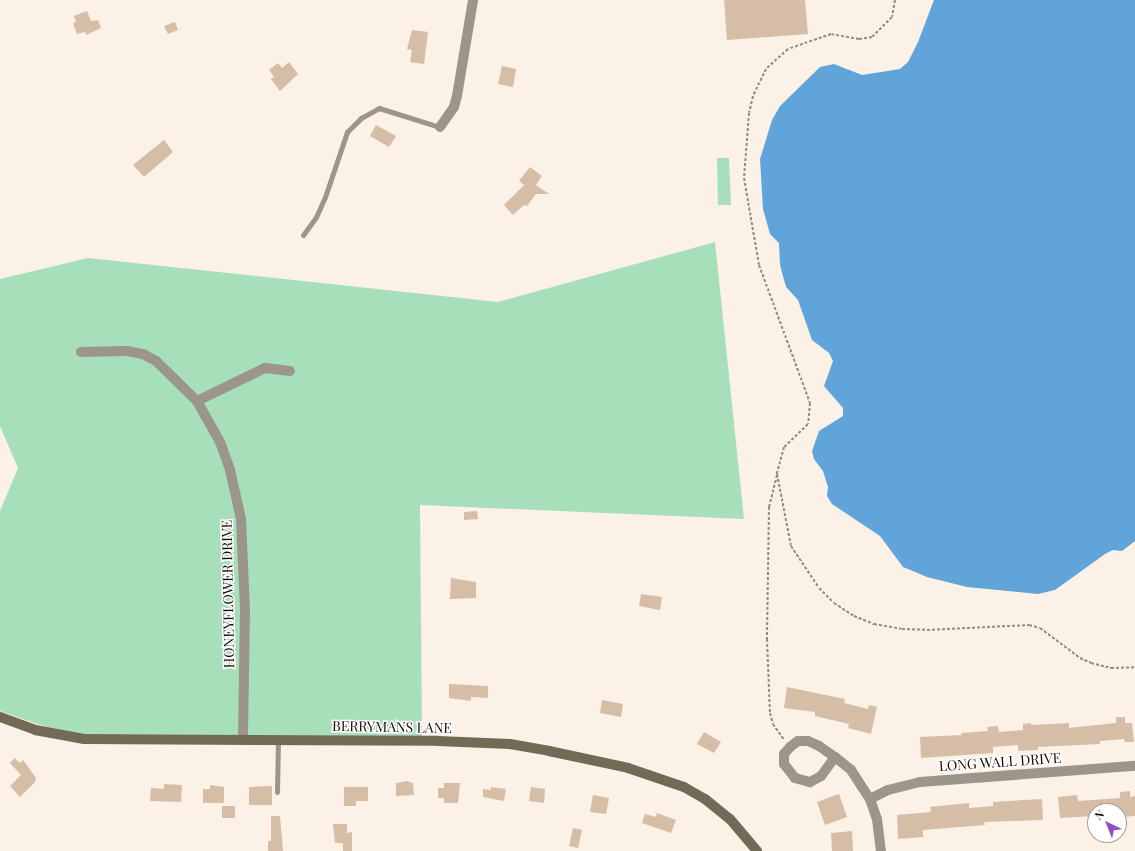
<!DOCTYPE html>
<style>
body{margin:0}
#map{position:relative;width:1135px;height:851px;overflow:hidden;background:#fbf1e7;font-family:"Playfair Display",serif}
div>[style]{position:absolute}
[style*='--x']{left:calc(var(--x)*1px);top:calc(var(--y)*1px);width:calc(var(--w)*1px);rotate:calc(var(--a)*1deg)}
.green>*{inset:0;background:#a7dfbb}
.water>*{inset:0;background:#60a4da}
.building>*{inset:0;background:#d6bda5}
.path>*{height:2px;margin-top:-1px;transform-origin:0;background:repeating-linear-gradient(90deg,#948b82 0 3px,transparent 0 5px)}
.lane>*{height:5px;margin:-2.5px;padding:0 2.5px;transform-origin:2.5px;border-radius:2.5px;background:#9c9589}
.street>*{height:10px;margin:-5px;padding:0 5px;transform-origin:5px;border-radius:5px;background:#9c9589}
.secondary>*{height:10px;margin:-5px;padding:0 5px;transform-origin:5px;border-radius:5px;background:#726957}
span{translate:-50% -50%;white-space:nowrap;text-align:center;line-height:1.15;-webkit-text-stroke:3px #fff;paint-order:stroke}
.street-label{font-size:14px;color:#150c05}
.north{position:absolute;left:1087px;top:803px;width:40px;height:40px;box-sizing:border-box;background:#fff;border:1px solid #a19e9b;border-radius:50%;rotate:317deg;font-size:11px;font-weight:700;line-height:16px;text-align:center;color:#150c05}
.north::after{content:'';display:block;margin:auto;width:14px;height:18px;background:#974cbe;clip-path:polygon(50% 0,100% 100%,50% 72%,0 100%)}
</style>
<div id="map">
<div class="green">
<div style="clip-path:polygon(717px 158px,729px 158px,731px 205px,718px 205px)"></div>
<div style="clip-path:polygon(715px 242px,744px 519px,420px 505px,422px 736px,84px 734px,52px 729px,0 711px,0 511px,18px 468px,0 426px,0 279px,88px 258px,498px 302px)"></div>
</div>
<div class="water">
<div style="clip-path:polygon(934px 0,1135px 0,1135px 541px,1122px 551px,1113px 550px,1105px 554px,1055px 590px,1038px 594px,967px 587px,927px 577px,903px 567px,880px 536px,832px 504px,827px 496px,828px 487px,823px 471px,814px 459px,812px 451px,819px 431px,843px 416px,843px 408px,824px 386px,833px 361px,829px 353px,812px 340px,798px 300px,786px 287px,780px 265px,779px 243px,770px 234px,763px 209px,760px 159px,772px 120px,780px 106px,820px 67px,834px 64px,862px 75px,900px 69px,908px 62px,918px 42px)"></div>
</div>
<div class="building">
<div style="clip-path:polygon(724px 0,805px 0,808px 34px,727px 40px)"></div>
<div style="clip-path:polygon(87px 11px,91px 21px,98px 20px,101px 28px,86px 35px,85px 32px,77px 34px,73px 23px,76px 22px,74px 16px)"></div>
<div style="clip-path:polygon(175px 22px,178px 30px,168px 34px,164px 26px)"></div>
<div style="clip-path:polygon(412px 30px,428px 32px,424px 64px,410px 62px,412px 50px,407px 49px)"></div>
<div style="clip-path:polygon(289px 62px,298px 74px,280px 91px,271px 79px,274px 77px,269px 70px,278px 63px,282px 68px)"></div>
<div style="clip-path:polygon(502px 66px,516px 69px,513px 87px,498px 84px)"></div>
<div style="clip-path:polygon(376px 125px,396px 136px,389px 147px,370px 136px)"></div>
<div style="clip-path:polygon(164px 140px,173px 152px,144px 177px,133px 165px)"></div>
<div style="clip-path:polygon(530px 167px,542px 176px,536px 185px,549px 194px,536px 194px,527px 206px,524px 205px,513px 215px,504px 205px,524px 185px,519px 181px)"></div>
<div style="clip-path:polygon(477px 511px,478px 519px,464px 520px,464px 512px)"></div>
<div style="clip-path:polygon(451px 578px,476px 582px,476px 598px,450px 599px)"></div>
<div style="clip-path:polygon(641px 594px,662px 597px,660px 610px,639px 606px)"></div>
<div style="clip-path:polygon(449px 684px,488px 686px,488px 698px,471px 697px,471px 701px,449px 698px)"></div>
<div style="clip-path:polygon(787px 687px,845px 699px,844px 703px,868px 709px,869px 705px,877px 707px,871px 734px,848px 728px,849px 724px,815px 716px,815px 712px,784px 708px)"></div>
<div style="clip-path:polygon(602px 700px,623px 704px,621px 717px,600px 713px)"></div>
<div style="clip-path:polygon(1116px 717px,1125px 717px,1125px 723px,1132px 723px,1134px 742px,1125px 742px,1124px 739px,1100px 741px,1100px 744px,1038px 747px,1038px 750px,1018px 751px,1018px 745px,993px 747px,993px 753px,921px 758px,920px 737px,962px 735px,961px 733px,988px 731px,987px 727px,998px 726px,999px 732px,1023px 730px,1023px 724px,1031px 723px,1031px 725px,1069px 723px,1069px 728px,1087px 726px,1116px 723px)"></div>
<div style="clip-path:polygon(704px 732px,721px 742px,714px 753px,697px 744px)"></div>
<div style="clip-path:polygon(15px 758px,20px 763px,23px 760px,36px 778px,35px 782px,20px 797px,10px 786px,21px 775px,10px 763px)"></div>
<div style="clip-path:polygon(407px 781px,413px 783px,414px 795px,396px 796px,396px 783px)"></div>
<div style="clip-path:polygon(444px 783px,460px 783px,458px 803px,444px 803px,444px 798px,438px 798px,438px 788px,444px 788px)"></div>
<div style="clip-path:polygon(164px 784px,182px 785px,181px 802px,150px 801px,151px 788px,164px 789px)"></div>
<div style="clip-path:polygon(210px 785px,224px 787px,224px 803px,203px 803px,203px 789px,210px 789px)"></div>
<div style="clip-path:polygon(272px 786px,272px 805px,249px 805px,249px 787px)"></div>
<div style="clip-path:polygon(344px 787px,368px 787px,368px 801px,356px 801px,356px 806px,344px 806px)"></div>
<div style="clip-path:polygon(491px 787px,506px 789px,504px 801px,483px 797px,483px 789px,491px 790px)"></div>
<div style="clip-path:polygon(531px 787px,545px 789px,544px 803px,529px 801px)"></div>
<div style="clip-path:polygon(1130px 791px,1130px 797px,1135px 796px,1135px 816px,1122px 817px,1121px 811px,1095px 811px,1095px 816px,1060px 818px,1058px 797px,1077px 795px,1078px 801px,1120px 798px,1120px 792px)"></div>
<div style="clip-path:polygon(839px 794px,847px 817px,825px 825px,817px 802px)"></div>
<div style="clip-path:polygon(593px 795px,609px 798px,606px 814px,590px 812px)"></div>
<div style="clip-path:polygon(1042px 799px,1043px 820px,984px 822px,985px 825px,923px 830px,923px 837px,898px 839px,897px 815px,931px 812px,930px 807px,969px 803px,969px 808px,993px 806px,993px 802px)"></div>
<div style="clip-path:polygon(222px 806px,235px 806px,235px 818px,222px 818px)"></div>
<div style="clip-path:polygon(657px 813px,676px 820px,671px 833px,642px 823px,645px 814px,656px 817px)"></div>
<div style="clip-path:polygon(271px 816px,280px 816px,283px 851px,268px 851px,268px 841px,271px 841px)"></div>
<div style="clip-path:polygon(333px 824px,347px 824px,347px 833px,352px 832px,352px 851px,343px 851px,343px 843px,335px 843px)"></div>
<div style="clip-path:polygon(573px 828px,582px 830px,578px 848px,569px 846px)"></div>
<div style="clip-path:polygon(852px 831px,853px 851px,832px 851px,831px 833px)"></div>
</div>
<div class="path">
<div style="--x:895;--y:0;--w:17;--a:100"></div>
<div style="--x:892;--y:17;--w:28;--a:135"></div>
<div style="--x:872;--y:37;--w:13;--a:171"></div>
<div style="--x:859;--y:39;--w:28;--a:-170"></div>
<div style="--x:831;--y:34;--w:46;--a:160.8"></div>
<div style="--x:788;--y:49;--w:30;--a:138"></div>
<div style="--x:766;--y:69;--w:30;--a:116"></div>
<div style="--x:753;--y:96;--w:17;--a:103"></div>
<div style="--x:749;--y:113;--w:65;--a:94.4"></div>
<div style="--x:744;--y:178;--w:88;--a:80.2"></div>
<div style="--x:759;--y:265;--w:147;--a:69.7"></div>
<div style="--x:810;--y:403;--w:21;--a:95"></div>
<div style="--x:808;--y:424;--w:33;--a:136"></div>
<div style="--x:784;--y:447;--w:28;--a:105"></div>
<div style="--x:777;--y:474;--w:73;--a:79"></div>
<div style="--x:791;--y:546;--w:50;--a:56.3"></div>
<div style="--x:819;--y:588;--w:21;--a:45"></div>
<div style="--x:834;--y:603;--w:24;--a:33"></div>
<div style="--x:854;--y:616;--w:22;--a:22"></div>
<div style="--x:874;--y:624;--w:28;--a:10"></div>
<div style="--x:902;--y:629;--w:25;--a:2"></div>
<div style="--x:927;--y:630;--w:102;--a:-2.8"></div>
<div style="--x:1029;--y:625;--w:11;--a:15"></div>
<div style="--x:1040;--y:628;--w:50;--a:36.9"></div>
<div style="--x:1080;--y:658;--w:12;--a:24"></div>
<div style="--x:1091;--y:663;--w:21;--a:14"></div>
<div style="--x:1111;--y:668;--w:24;--a:-2"></div>
<div style="--x:777;--y:475;--w:33;--a:104"></div>
<div style="--x:769;--y:507;--w:132;--a:90.9"></div>
<div style="--x:767;--y:639;--w:74;--a:87.7"></div>
<div style="--x:770;--y:713;--w:11;--a:75"></div>
<div style="--x:773;--y:724;--w:19;--a:55"></div>
</div>
<div class="lane">
<div style="--x:303;--y:235;--w:22;--a:-54"></div>
<div style="--x:316;--y:217;--w:22;--a:-66"></div>
<div style="--x:325;--y:197;--w:69;--a:-71.3"></div>
<div style="--x:347;--y:132;--w:20;--a:-45"></div>
<div style="--x:361;--y:118;--w:21;--a:-29"></div>
<div style="--x:379;--y:108;--w:64;--a:17.3"></div>
<div style="--x:277;--y:792;--w:52;--a:-88.9"></div>
</div>
<div class="street">
<div style="--x:440;--y:127;--w:24;--a:-55"></div>
<div style="--x:454;--y:107;--w:11;--a:-75"></div>
<div style="--x:457;--y:96;--w:97;--a:-80.5"></div>
<div style="--x:81;--y:352;--w:46;--a:-1.2"></div>
<div style="--x:127;--y:351;--w:16;--a:11"></div>
<div style="--x:143;--y:354;--w:15;--a:28"></div>
<div style="--x:156;--y:361;--w:57;--a:44.3"></div>
<div style="--x:197;--y:401;--w:47;--a:60.7"></div>
<div style="--x:220;--y:442;--w:30;--a:70"></div>
<div style="--x:230;--y:470;--w:50;--a:77.3"></div>
<div style="--x:241;--y:519;--w:90;--a:87.5"></div>
<div style="--x:245;--y:609;--w:129;--a:90.9"></div>
<div style="--x:197;--y:401;--w:76;--a:-25.9"></div>
<div style="--x:265;--y:368;--w:25;--a:7"></div>
<div style="--x:835;--y:757;--w:24;--a:126"></div>
<div style="--x:821;--y:776;--w:13;--a:151"></div>
<div style="--x:810;--y:782;--w:16;--a:-165"></div>
<div style="--x:795;--y:778;--w:18;--a:-128"></div>
<div style="--x:784;--y:764;--w:10;--a:-90"></div>
<div style="--x:784;--y:754;--w:9;--a:-49"></div>
<div style="--x:790;--y:747;--w:10;--a:-37"></div>
<div style="--x:798;--y:741;--w:10;--a:0"></div>
<div style="--x:808;--y:741;--w:12;--a:24"></div>
<div style="--x:819;--y:746;--w:19;--a:35"></div>
<div style="--x:835;--y:757;--w:21;--a:39"></div>
<div style="--x:851;--y:770;--w:35;--a:57"></div>
<div style="--x:870;--y:799;--w:21;--a:71"></div>
<div style="--x:877;--y:819;--w:32;--a:83"></div>
<div style="--x:870;--y:799;--w:20;--a:-27"></div>
<div style="--x:888;--y:790;--w:33;--a:-14"></div>
<div style="--x:920;--y:782;--w:216;--a:-4.3"></div>
</div>
<div class="secondary">
<div style="--x:0;--y:717;--w:37;--a:20"></div>
<div style="--x:35;--y:730;--w:50;--a:10.4"></div>
<div style="--x:84;--y:739;--w:354;--a:0.3"></div>
<div style="--x:438;--y:741;--w:72;--a:2.4"></div>
<div style="--x:510;--y:744;--w:40;--a:10"></div>
<div style="--x:549;--y:751;--w:81;--a:12.1"></div>
<div style="--x:628;--y:768;--w:59;--a:18.7"></div>
<div style="--x:684;--y:787;--w:24;--a:30"></div>
<div style="--x:705;--y:799;--w:32;--a:39"></div>
<div style="--x:730;--y:819;--w:42;--a:49.8"></div>
</div>
<div class="street-label">
<span style="left:228px;top:594px;rotate:-91deg">HONEYFLOWER DRIVE</span>
<span style="left:392px;top:727px;rotate:1deg">BERRYMANS LANE</span>
<span style="left:1000px;top:762px;rotate:-4deg">LONG WALL DRIVE</span>
</div>
<div class="north">N</div>
</div>
